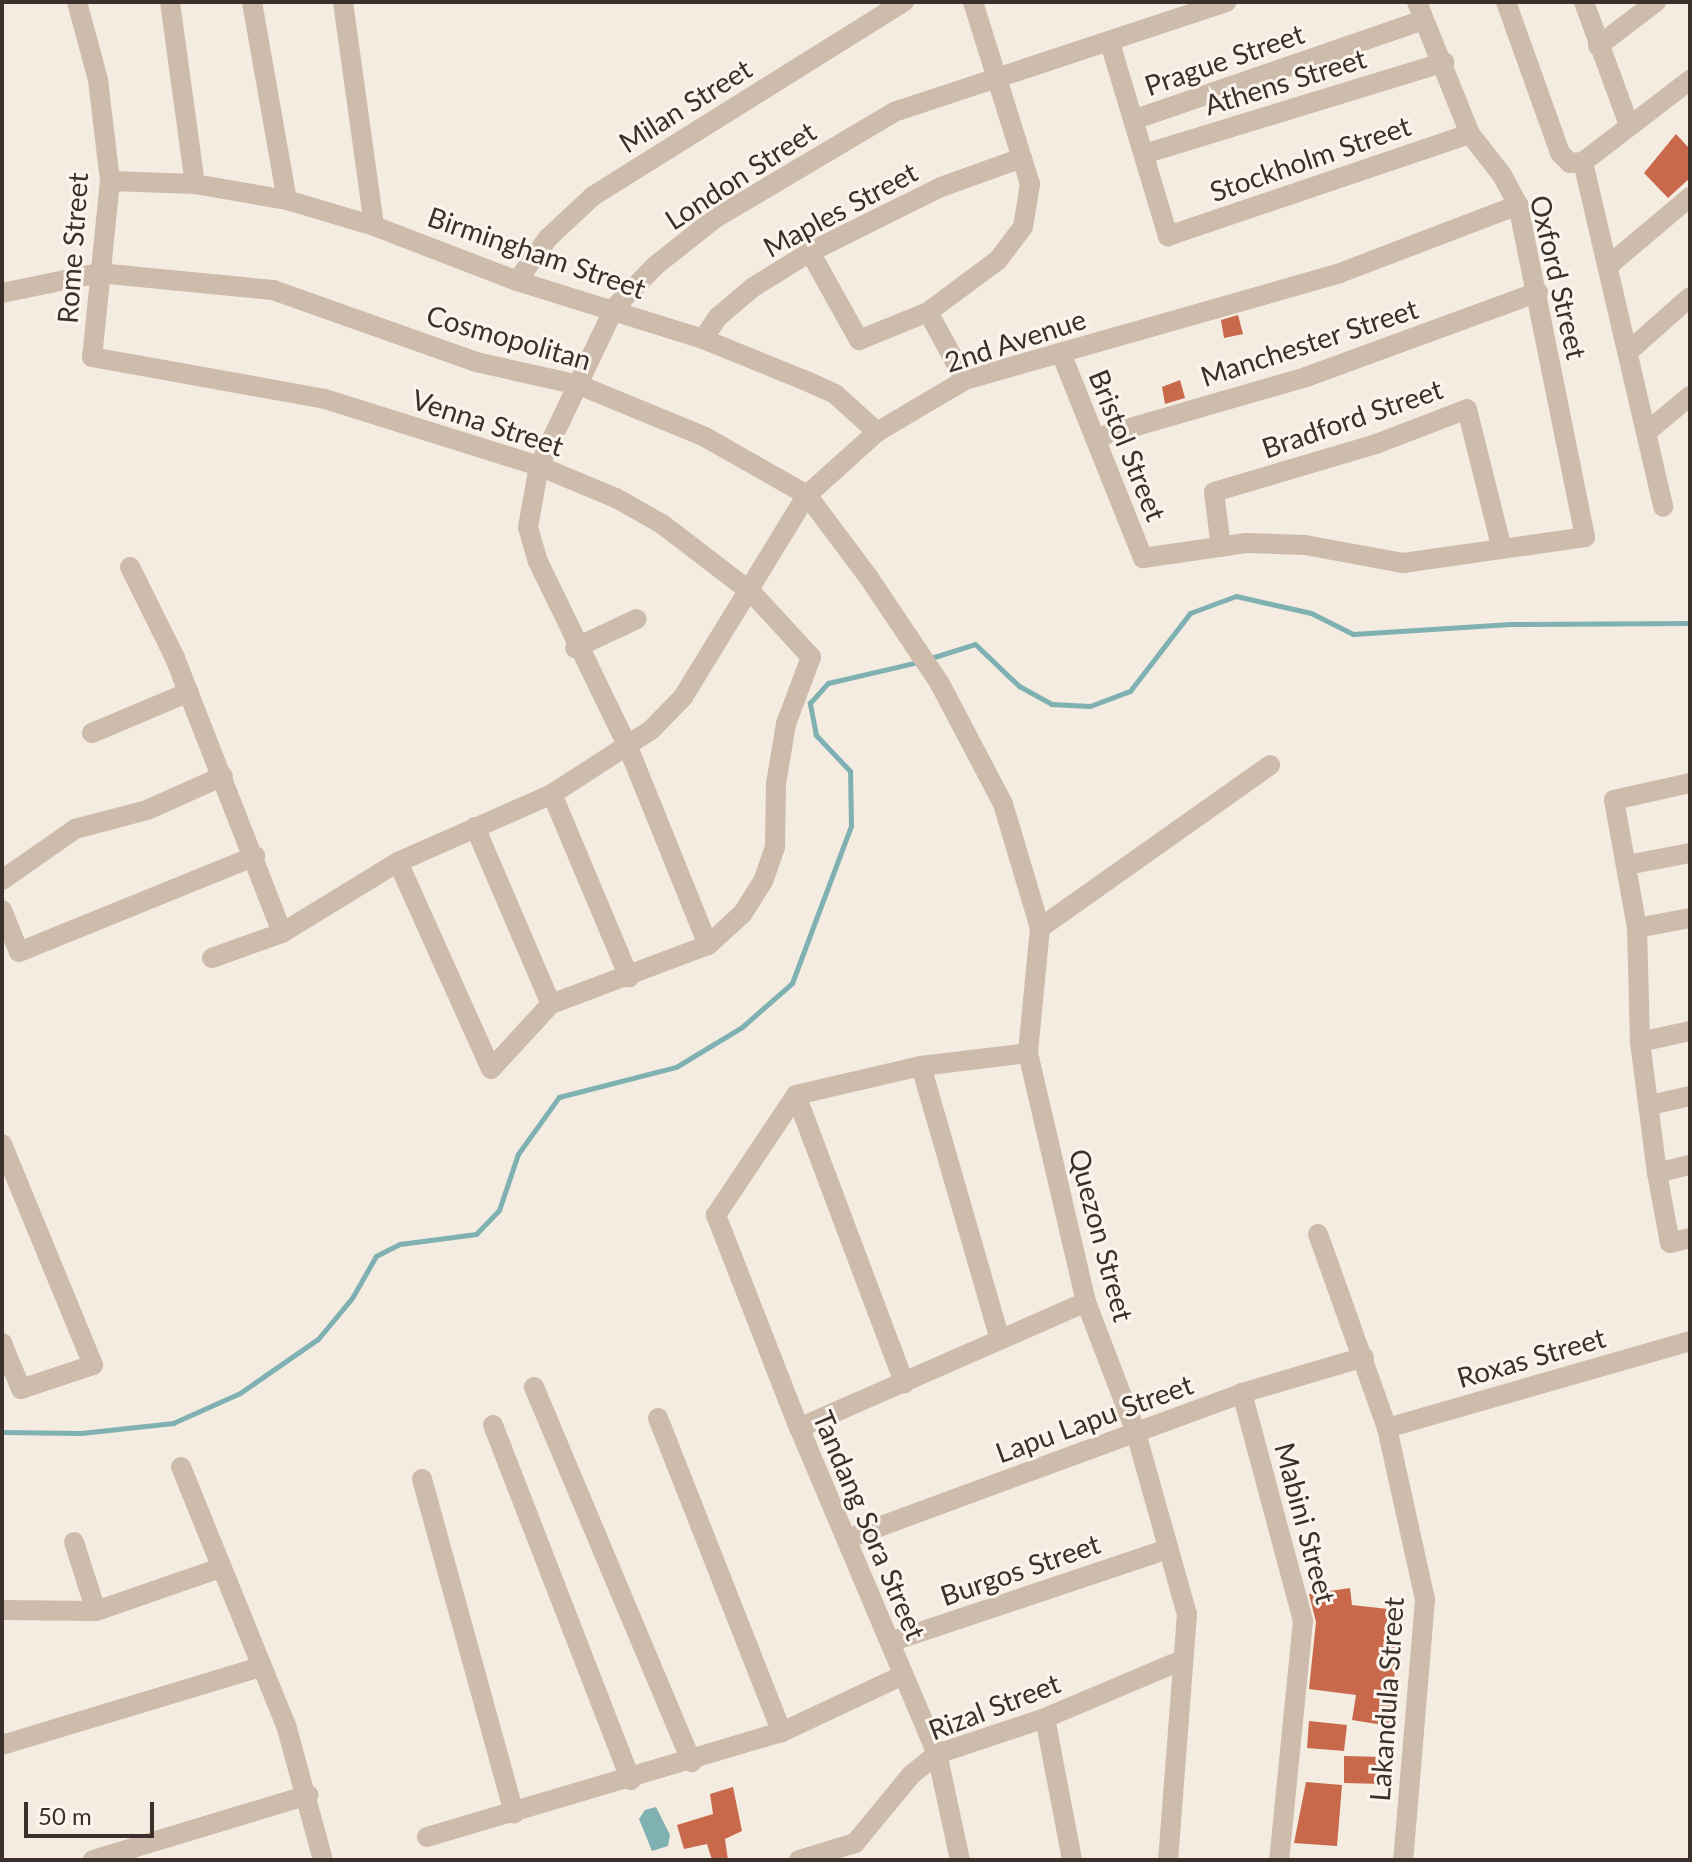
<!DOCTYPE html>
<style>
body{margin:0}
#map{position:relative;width:1692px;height:1862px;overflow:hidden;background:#f4ebe1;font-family:Lato,sans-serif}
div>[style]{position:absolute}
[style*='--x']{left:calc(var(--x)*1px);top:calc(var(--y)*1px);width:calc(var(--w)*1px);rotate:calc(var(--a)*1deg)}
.water>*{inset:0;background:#7fb0b2}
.stream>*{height:5px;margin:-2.5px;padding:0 2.5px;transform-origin:2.5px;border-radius:2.5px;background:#7fb0b2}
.building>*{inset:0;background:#c8694b}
.minor>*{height:20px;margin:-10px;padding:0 10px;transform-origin:10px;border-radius:10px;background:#cdbbac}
span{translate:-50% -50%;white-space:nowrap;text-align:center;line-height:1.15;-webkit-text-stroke:6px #fbf5ee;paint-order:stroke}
.street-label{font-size:28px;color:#3b302b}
.frame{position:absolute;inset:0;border:4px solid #3b302b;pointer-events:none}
.scale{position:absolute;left:24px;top:1802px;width:130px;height:36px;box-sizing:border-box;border:4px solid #3b302b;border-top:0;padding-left:10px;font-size:24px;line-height:28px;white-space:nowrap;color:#3b302b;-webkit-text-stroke:6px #fbf5ee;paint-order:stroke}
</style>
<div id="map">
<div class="water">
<div style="clip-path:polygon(656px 1807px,670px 1835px,668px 1846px,652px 1851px,639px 1819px,645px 1810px)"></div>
</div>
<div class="stream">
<div style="--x:931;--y:658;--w:46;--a:-17.7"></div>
<div style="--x:975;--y:644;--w:61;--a:43.7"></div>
<div style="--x:1019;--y:686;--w:37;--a:29"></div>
<div style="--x:1051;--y:704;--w:39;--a:3"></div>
<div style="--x:1090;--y:706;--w:43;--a:-20.6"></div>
<div style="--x:1130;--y:691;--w:98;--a:-52.4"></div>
<div style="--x:1190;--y:613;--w:49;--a:-20.3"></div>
<div style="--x:1236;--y:596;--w:77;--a:12.8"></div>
<div style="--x:1311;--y:613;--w:47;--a:26.6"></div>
<div style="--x:1353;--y:634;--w:158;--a:-3.6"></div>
<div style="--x:1511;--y:624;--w:179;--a:-0.3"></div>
<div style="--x:2;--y:1432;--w:79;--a:0.7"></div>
<div style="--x:81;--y:1433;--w:93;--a:-6.2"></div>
<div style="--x:173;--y:1423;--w:73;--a:-24.1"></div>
<div style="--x:240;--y:1393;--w:95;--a:-34.7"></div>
<div style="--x:318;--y:1339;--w:53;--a:-50.3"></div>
<div style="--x:352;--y:1298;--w:48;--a:-60.3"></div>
<div style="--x:376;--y:1256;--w:27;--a:-27"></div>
<div style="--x:400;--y:1244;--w:77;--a:-7.5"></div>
<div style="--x:476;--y:1234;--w:33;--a:-46"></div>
<div style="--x:499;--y:1210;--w:59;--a:-71.3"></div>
<div style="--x:518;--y:1154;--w:70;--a:-54.3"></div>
<div style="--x:559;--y:1097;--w:121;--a:-14.4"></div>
<div style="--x:676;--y:1067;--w:77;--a:-31.2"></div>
<div style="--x:742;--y:1027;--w:67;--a:-41.3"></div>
<div style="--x:792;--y:983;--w:168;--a:-69.4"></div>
<div style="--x:851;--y:826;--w:55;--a:-91"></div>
<div style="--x:850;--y:771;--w:50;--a:-133.4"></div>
<div style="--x:816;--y:735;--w:33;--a:-101"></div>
<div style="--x:810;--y:703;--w:27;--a:-48"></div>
<div style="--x:828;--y:683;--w:92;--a:-13.1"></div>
</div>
<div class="building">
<div style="clip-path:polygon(1676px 134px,1690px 149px,1690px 178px,1668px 198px,1644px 173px)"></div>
<div style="clip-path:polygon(1238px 315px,1243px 334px,1224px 338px,1221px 320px)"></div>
<div style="clip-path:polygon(1180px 380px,1185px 398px,1165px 404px,1162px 387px)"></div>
<div style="clip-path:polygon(1350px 1588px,1352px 1605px,1388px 1609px,1385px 1640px,1398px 1640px,1389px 1726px,1352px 1720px,1356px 1695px,1309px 1689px,1316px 1622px,1309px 1594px)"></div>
<div style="clip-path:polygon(1309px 1721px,1347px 1725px,1344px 1751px,1307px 1748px)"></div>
<div style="clip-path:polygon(1344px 1756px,1382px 1757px,1382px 1784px,1344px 1783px)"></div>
<div style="clip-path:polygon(1306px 1782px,1342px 1785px,1337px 1846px,1294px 1843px)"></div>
<div style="clip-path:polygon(733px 1787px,742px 1831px,725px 1839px,728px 1860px,712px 1860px,707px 1844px,684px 1849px,677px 1825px,713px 1814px,710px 1794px)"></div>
</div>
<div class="minor">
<div style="--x:77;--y:2;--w:81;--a:74.9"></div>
<div style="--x:98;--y:80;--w:102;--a:83.2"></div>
<div style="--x:110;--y:181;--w:177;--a:95.8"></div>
<div style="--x:92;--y:357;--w:237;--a:10.2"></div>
<div style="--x:325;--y:399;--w:224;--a:17.4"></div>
<div style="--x:539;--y:466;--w:83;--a:22.6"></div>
<div style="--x:616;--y:498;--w:53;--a:29.5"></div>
<div style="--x:662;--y:524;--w:113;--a:37.5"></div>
<div style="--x:752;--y:593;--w:87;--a:47.3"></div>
<div style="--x:811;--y:657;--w:72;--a:110.5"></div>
<div style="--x:786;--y:724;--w:61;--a:99.5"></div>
<div style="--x:776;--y:784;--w:63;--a:90.9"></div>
<div style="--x:775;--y:847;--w:36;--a:109"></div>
<div style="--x:763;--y:881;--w:39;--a:122"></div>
<div style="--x:742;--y:914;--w:46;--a:137.6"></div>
<div style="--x:708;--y:945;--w:168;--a:159.4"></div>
<div style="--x:551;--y:1004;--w:88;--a:132.7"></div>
<div style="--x:491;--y:1069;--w:227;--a:-114.2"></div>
<div style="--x:170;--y:2;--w:184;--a:82.2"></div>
<div style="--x:252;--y:2;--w:201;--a:80"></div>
<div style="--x:343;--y:2;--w:226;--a:82.1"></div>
<div style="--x:1506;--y:2;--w:160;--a:70.3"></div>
<div style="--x:1560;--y:153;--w:14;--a:45"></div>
<div style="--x:1570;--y:163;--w:13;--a:-4"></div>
<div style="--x:1584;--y:2;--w:131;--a:69.9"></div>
<div style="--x:1110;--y:43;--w:202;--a:73.3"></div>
<div style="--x:1168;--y:236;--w:319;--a:-18.7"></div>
<div style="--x:1598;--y:46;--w:73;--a:-37.2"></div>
<div style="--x:1133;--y:120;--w:307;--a:-19"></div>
<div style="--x:1144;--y:154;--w:314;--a:-17"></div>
<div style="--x:1583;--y:162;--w:354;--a:76.9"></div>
<div style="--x:1583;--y:162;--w:135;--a:-37.5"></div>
<div style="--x:110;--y:181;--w:85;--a:2"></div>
<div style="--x:195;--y:184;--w:93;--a:9.9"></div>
<div style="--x:287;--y:200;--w:91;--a:16.6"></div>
<div style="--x:374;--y:226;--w:153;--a:21"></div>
<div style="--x:517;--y:281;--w:195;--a:17.3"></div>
<div style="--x:703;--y:339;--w:109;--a:22.1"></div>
<div style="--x:804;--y:380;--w:34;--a:24"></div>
<div style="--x:835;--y:394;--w:57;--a:42.1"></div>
<div style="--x:810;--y:252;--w:101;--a:60.9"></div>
<div style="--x:859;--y:340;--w:74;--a:-22.1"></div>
<div style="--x:928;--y:312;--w:87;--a:-36.6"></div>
<div style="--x:998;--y:260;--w:41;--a:-52.9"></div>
<div style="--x:1023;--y:227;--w:44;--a:-80.8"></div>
<div style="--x:1030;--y:184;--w:191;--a:-107.4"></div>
<div style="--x:1608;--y:266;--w:107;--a:-40.1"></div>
<div style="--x:517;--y:281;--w:53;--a:-54.2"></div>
<div style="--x:548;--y:238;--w:62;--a:-43"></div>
<div style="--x:593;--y:196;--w:367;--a:-32"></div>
<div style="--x:2;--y:293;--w:99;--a:-11.7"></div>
<div style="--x:99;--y:273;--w:175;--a:5.6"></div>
<div style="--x:273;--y:290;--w:215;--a:19.5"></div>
<div style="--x:476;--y:362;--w:106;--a:12.6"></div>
<div style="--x:579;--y:385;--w:136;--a:22.4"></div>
<div style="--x:705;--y:437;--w:117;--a:29.6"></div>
<div style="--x:807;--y:495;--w:104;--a:53.2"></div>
<div style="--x:869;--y:578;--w:125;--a:56.1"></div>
<div style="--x:939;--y:682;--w:138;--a:62.3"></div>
<div style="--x:1003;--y:804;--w:129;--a:73.4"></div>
<div style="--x:1040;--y:928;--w:126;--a:95.5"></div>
<div style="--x:1028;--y:1053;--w:256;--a:76.9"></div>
<div style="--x:1086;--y:1302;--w:140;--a:69.1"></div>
<div style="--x:1136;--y:1433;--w:188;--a:74.3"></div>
<div style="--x:1187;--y:1614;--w:247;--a:94.4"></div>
<div style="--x:928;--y:312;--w:77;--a:61.4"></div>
<div style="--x:703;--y:339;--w:27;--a:-56"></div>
<div style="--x:718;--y:317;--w:45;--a:-40.5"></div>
<div style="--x:752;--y:288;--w:68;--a:-31.8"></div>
<div style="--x:810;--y:252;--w:146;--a:-26.4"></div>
<div style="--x:941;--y:187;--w:86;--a:-19.7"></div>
<div style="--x:1628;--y:352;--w:83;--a:-41.6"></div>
<div style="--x:1061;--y:353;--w:221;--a:68.2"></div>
<div style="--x:1143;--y:558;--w:104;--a:-8.3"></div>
<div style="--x:1246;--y:543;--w:59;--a:1.9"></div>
<div style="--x:1305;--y:545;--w:100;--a:10.4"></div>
<div style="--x:1403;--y:563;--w:184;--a:-8.1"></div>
<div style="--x:1585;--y:537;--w:339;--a:-101.4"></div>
<div style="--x:1518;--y:205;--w:34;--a:-118"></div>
<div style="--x:1502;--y:175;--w:52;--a:-128"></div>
<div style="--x:1470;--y:134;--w:142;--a:-111.9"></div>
<div style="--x:1649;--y:430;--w:53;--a:-39.7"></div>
<div style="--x:1095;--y:438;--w:220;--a:-16.1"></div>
<div style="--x:1306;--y:377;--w:247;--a:-20.1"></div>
<div style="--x:1221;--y:547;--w:55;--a:-97.3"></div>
<div style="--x:1214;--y:492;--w:169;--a:-16.5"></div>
<div style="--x:1376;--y:444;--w:97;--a:-21"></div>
<div style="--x:1467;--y:409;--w:144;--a:76"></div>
<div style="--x:130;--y:567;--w:102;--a:63.7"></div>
<div style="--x:175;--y:658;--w:295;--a:68.7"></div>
<div style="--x:282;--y:933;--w:136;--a:-31.5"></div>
<div style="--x:398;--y:862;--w:168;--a:-23.8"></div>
<div style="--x:552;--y:794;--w:118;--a:-32.9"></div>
<div style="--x:651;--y:730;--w:46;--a:-45.9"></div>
<div style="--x:683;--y:697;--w:237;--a:-58.5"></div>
<div style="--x:807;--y:495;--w:94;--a:-42"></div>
<div style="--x:877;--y:432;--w:102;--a:-30.6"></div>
<div style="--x:965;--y:380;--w:390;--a:-15.9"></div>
<div style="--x:1340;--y:273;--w:191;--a:-20.9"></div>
<div style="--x:575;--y:648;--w:68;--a:-25.1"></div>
<div style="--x:92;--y:733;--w:105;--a:-22.9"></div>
<div style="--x:1690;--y:783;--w:78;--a:167.4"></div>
<div style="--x:1614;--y:800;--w:130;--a:79.8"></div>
<div style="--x:1637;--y:928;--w:114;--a:88.5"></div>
<div style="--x:1640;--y:1042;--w:132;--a:82.6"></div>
<div style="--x:1657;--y:1173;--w:71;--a:79.5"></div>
<div style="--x:1670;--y:1243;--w:21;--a:-14"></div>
<div style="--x:552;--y:794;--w:199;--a:67.2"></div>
<div style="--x:475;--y:827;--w:193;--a:66.8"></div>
<div style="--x:1627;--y:865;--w:64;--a:-10.8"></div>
<div style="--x:2;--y:880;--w:89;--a:-34.9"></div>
<div style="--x:75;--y:829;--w:74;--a:-14.8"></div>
<div style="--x:147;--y:810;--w:83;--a:-24.1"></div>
<div style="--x:2;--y:910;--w:45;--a:68"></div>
<div style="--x:19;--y:952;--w:255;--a:-22.1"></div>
<div style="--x:1040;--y:928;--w:282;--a:-35.3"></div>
<div style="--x:1637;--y:928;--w:54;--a:-10.7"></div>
<div style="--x:708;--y:945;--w:214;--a:-112"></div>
<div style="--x:628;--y:747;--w:206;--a:-115.9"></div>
<div style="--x:538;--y:562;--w:36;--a:-106"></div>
<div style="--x:528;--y:527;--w:62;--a:-79.8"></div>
<div style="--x:539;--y:466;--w:176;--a:-64.5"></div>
<div style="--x:615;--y:307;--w:57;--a:-45.7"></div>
<div style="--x:655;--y:266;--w:75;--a:-38.5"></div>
<div style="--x:714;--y:219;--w:209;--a:-30.7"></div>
<div style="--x:894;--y:112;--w:350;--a:-18.3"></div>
<div style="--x:212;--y:958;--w:74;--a:-19.7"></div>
<div style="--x:1640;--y:1042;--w:51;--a:-12.4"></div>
<div style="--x:921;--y:1066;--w:284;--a:73.9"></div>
<div style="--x:796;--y:1095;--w:308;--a:69.4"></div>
<div style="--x:1650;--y:1105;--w:41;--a:-12.7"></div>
<div style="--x:2;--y:1144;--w:239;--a:67.6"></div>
<div style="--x:93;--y:1365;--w:76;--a:161.6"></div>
<div style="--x:21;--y:1389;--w:50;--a:-112.4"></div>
<div style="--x:1657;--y:1173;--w:34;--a:-14"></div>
<div style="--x:1318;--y:1234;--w:206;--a:70.4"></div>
<div style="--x:1387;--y:1428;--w:176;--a:77.5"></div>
<div style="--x:1425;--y:1600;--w:261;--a:94.8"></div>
<div style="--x:534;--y:1387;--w:407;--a:67.2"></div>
<div style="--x:1242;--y:1393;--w:236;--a:75"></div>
<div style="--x:1303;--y:1621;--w:240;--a:95.7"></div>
<div style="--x:658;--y:1418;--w:338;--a:68.5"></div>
<div style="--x:493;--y:1425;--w:381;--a:68.8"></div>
<div style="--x:799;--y:1428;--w:313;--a:-23.7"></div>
<div style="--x:1387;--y:1428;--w:315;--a:-16"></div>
<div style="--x:181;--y:1467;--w:279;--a:67.9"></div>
<div style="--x:286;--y:1725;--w:140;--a:74.7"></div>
<div style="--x:422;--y:1479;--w:347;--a:74.6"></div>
<div style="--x:846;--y:1539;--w:422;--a:-20.2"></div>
<div style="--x:1242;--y:1393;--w:127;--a:-16.4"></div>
<div style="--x:74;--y:1542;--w:72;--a:72.3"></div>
<div style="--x:2;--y:1610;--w:94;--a:0.6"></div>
<div style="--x:96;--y:1611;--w:131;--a:-19.1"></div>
<div style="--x:890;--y:1642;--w:293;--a:-18.5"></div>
<div style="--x:1045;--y:1718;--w:145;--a:79.2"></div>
<div style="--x:2;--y:1745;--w:270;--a:-16.8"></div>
<div style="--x:427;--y:1837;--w:370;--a:-16.5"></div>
<div style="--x:782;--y:1732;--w:134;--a:-25.2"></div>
<div style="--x:855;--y:1843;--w:88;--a:-50.5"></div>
<div style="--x:911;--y:1775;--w:33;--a:-39"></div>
<div style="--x:937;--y:1754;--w:114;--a:-18.4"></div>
<div style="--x:1045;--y:1718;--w:149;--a:-22.9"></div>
<div style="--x:93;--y:1860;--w:225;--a:-16.8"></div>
<div style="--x:799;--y:1860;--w:59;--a:-16.9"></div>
<div style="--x:960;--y:1860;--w:108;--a:-102.2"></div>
<div style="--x:937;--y:1754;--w:354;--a:-112.9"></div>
<div style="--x:799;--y:1428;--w:229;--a:-111.3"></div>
<div style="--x:716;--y:1215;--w:144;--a:-56.3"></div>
<div style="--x:796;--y:1095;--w:128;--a:-13.1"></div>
<div style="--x:921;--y:1066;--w:108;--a:-6.9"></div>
</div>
<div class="street-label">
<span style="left:1224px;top:59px;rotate:-19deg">Prague Street</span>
<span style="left:1285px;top:81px;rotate:-17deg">Athens Street</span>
<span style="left:685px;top:105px;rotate:-32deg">Milan Street</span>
<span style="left:1310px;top:158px;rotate:-19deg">Stockholm Street</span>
<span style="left:740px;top:175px;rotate:-33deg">London Street</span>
<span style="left:840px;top:209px;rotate:-28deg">Maples Street</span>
<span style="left:72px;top:248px;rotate:-86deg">Rome Street</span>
<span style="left:537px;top:252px;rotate:19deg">Birmingham Street</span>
<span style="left:1559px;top:277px;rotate:77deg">Oxford Street</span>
<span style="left:509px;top:337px;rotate:16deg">Cosmopolitan</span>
<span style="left:1015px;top:340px;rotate:-18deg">2nd Avenue</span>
<span style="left:1309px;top:342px;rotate:-18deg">Manchester Street</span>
<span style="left:1352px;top:418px;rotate:-19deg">Bradford Street</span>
<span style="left:488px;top:422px;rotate:18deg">Venna Street</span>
<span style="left:1128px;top:445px;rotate:68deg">Bristol Street</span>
<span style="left:1102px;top:1235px;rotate:75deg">Quezon Street</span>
<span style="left:1531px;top:1357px;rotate:-16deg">Roxas Street</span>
<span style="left:1094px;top:1418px;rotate:-20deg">Lapu Lapu Street</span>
<span style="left:1306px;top:1523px;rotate:75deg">Mabini Street</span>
<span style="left:870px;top:1525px;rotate:67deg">Tandang Sora Street</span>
<span style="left:1020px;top:1569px;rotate:-19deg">Burgos Street</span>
<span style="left:1386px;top:1699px;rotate:-86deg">Lakandula Street</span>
<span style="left:994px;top:1706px;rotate:-21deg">Rizal Street</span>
</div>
<div class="frame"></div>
<div class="scale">50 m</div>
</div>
